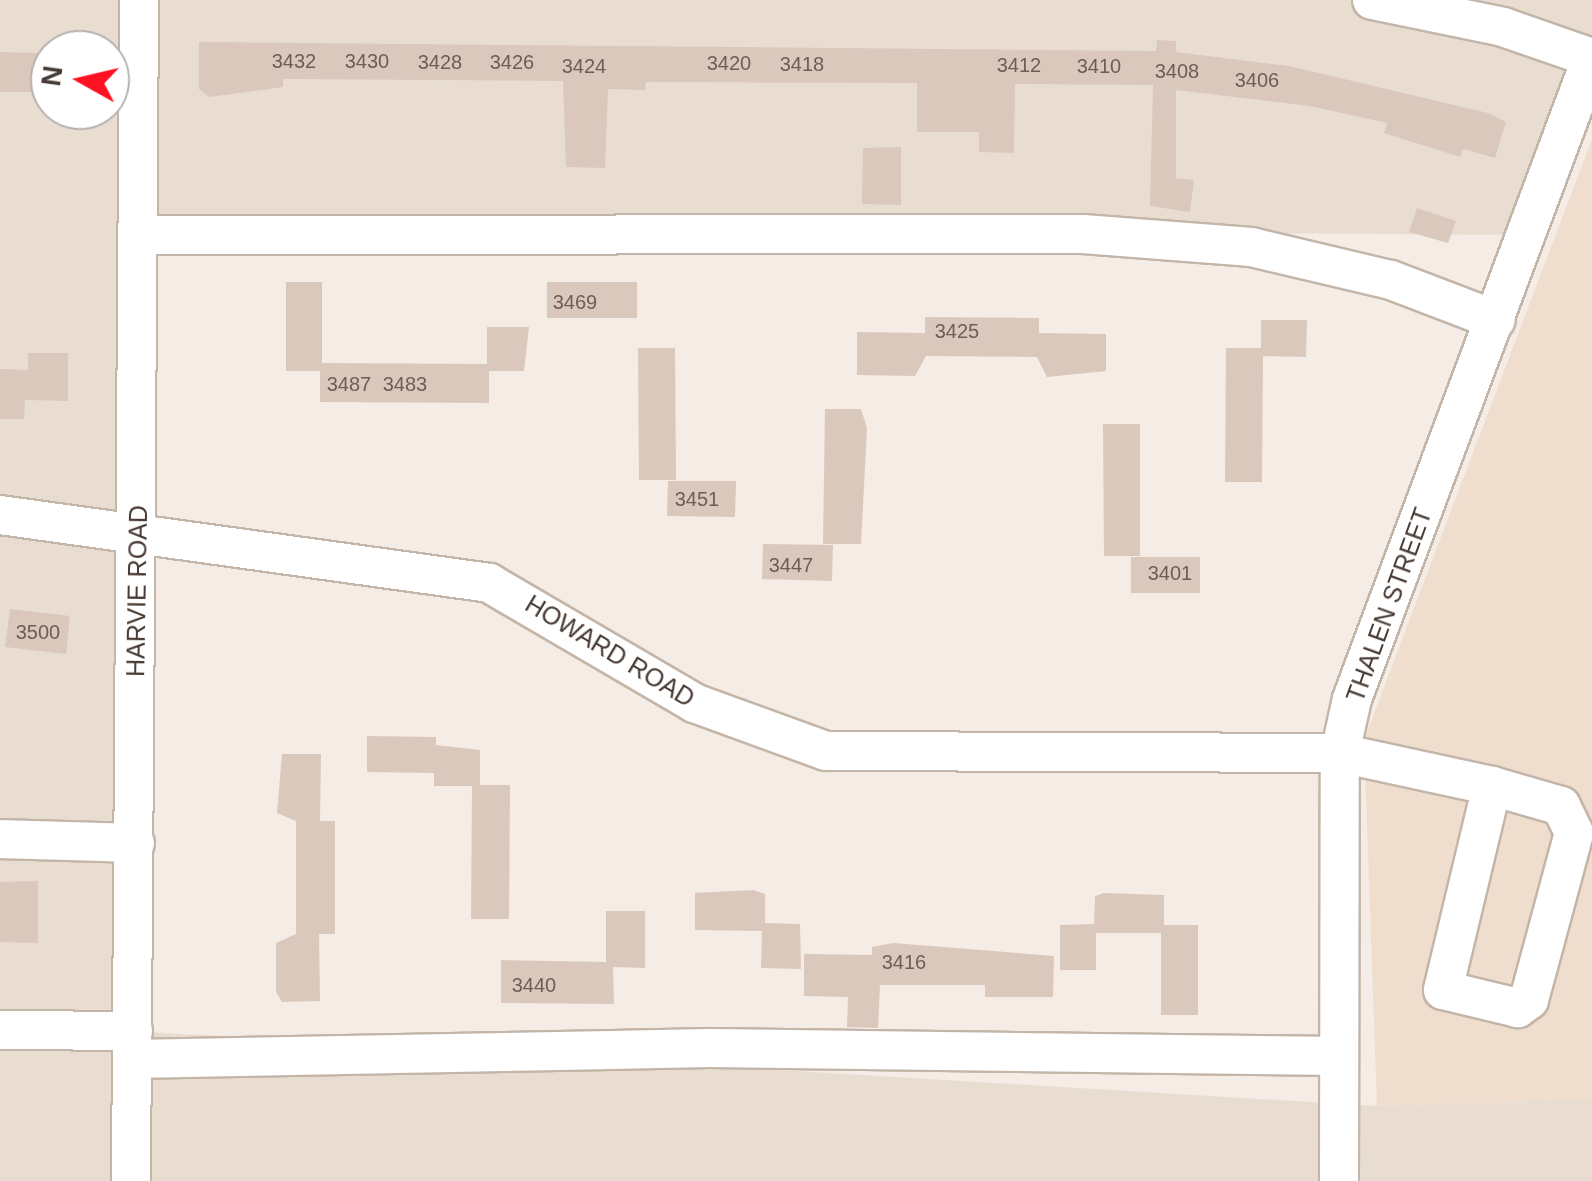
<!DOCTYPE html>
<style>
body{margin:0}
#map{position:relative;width:1592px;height:1181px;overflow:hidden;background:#f4ece5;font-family:Helvetica,sans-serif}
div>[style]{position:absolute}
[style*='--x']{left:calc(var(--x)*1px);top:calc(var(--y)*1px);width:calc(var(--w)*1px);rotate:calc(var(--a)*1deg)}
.residential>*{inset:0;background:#e9ddd2}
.education>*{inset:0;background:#efdecd}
.building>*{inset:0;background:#dac8bc}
.roads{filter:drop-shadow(2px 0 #c4b5a9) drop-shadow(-2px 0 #c4b5a9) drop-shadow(0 2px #c4b5a9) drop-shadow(0 -2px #c4b5a9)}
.minor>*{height:38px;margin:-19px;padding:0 19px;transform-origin:19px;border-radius:19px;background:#fff}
span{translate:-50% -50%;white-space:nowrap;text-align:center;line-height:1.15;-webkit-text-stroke:10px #fff;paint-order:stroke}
.number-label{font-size:20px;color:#6c5e56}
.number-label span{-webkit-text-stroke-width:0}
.street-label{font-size:25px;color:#483b34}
.north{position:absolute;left:30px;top:30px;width:100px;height:100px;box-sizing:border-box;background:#fff;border:2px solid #b6b1ae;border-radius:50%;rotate:278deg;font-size:28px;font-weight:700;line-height:40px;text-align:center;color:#483b34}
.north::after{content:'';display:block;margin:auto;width:35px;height:45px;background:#ff1121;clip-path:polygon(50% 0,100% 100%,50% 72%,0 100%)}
</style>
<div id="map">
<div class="residential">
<div style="clip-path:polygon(evenodd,0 0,1592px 0,1592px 58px,1528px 235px,139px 225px,133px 1031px,1376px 1106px,1592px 1099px,1592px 1181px,0 1181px,0 0,50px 50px,110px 50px,110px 110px,50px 110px,50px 50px)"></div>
</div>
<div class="education">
<div style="clip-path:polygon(1592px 139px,1592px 1099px,1377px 1106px,1364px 740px)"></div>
</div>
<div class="building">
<div style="clip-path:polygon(1157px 40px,1176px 41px,1176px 52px,1289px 66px,1488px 113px,1506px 122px,1495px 158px,1463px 149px,1460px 157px,1384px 133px,1387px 123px,1310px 106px,1176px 90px,1176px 178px,1194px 180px,1190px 212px,1150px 206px,1153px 85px,1015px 84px,1014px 153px,979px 152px,979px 132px,917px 132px,917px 83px,646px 82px,645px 90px,608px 89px,605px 168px,566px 167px,563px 81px,283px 79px,283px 87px,209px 97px,199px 89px,199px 42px,1156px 51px)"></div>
<div style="clip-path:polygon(0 52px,42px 53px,42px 92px,0 92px)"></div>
<div style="clip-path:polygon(901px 147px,901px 205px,862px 204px,863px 148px)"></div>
<div style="clip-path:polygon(1417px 208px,1456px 221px,1448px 243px,1409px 232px)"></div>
<div style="clip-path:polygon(286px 282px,322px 282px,322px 363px,487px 364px,487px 327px,529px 327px,524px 371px,489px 371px,489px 403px,320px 402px,320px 371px,286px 371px)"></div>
<div style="clip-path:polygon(547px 282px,637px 282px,637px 318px,547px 318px)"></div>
<div style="clip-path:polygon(925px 317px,1039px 318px,1039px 333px,1106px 334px,1106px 371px,1047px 377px,1037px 357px,926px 356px,915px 376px,857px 375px,857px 332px,925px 333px)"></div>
<div style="clip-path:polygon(1261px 320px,1307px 320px,1306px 357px,1263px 356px,1262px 482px,1225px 482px,1226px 348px,1261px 348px)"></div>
<div style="clip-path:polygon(638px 348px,675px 348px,676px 480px,639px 480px)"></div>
<div style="clip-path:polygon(28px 353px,68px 353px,68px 401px,25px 400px,24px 419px,0 419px,0 369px,28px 370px)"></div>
<div style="clip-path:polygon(825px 409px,861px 409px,867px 428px,861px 544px,823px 544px)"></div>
<div style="clip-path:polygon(1103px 424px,1140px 424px,1140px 556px,1104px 556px)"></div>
<div style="clip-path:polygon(668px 481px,736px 481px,735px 517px,667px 516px)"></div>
<div style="clip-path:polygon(763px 544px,833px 545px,832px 581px,762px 579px)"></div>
<div style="clip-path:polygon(1131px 557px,1200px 557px,1200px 593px,1131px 593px)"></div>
<div style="clip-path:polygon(10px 609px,70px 616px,66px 654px,5px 647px)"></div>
<div style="clip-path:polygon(367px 736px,436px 737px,436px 745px,480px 750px,480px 785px,510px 785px,509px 919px,471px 919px,472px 786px,434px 786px,434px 773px,367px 772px)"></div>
<div style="clip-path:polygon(282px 754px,321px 754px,320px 821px,335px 821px,335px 934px,319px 934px,320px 1001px,282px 1002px,276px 992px,276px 943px,296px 934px,296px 821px,277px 813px)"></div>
<div style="clip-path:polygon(38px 881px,38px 943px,0 942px,0 882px)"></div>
<div style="clip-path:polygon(753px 890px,765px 894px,765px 923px,800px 924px,801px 969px,761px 968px,762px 931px,695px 930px,695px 893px)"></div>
<div style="clip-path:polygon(1104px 893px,1164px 895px,1164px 925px,1198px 925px,1198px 1015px,1161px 1015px,1161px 933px,1096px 933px,1096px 970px,1060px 970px,1060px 925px,1094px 924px,1095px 896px)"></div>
<div style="clip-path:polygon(606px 911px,645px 911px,645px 968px,613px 967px,614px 1004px,501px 1003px,501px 960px,606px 962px)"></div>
<div style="clip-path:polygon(893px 943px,1054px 956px,1053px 997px,985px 997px,985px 985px,880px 985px,878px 1028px,847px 1027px,848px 997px,804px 996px,804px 954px,872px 955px,872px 947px)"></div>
</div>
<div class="roads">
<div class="minor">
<div style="--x:1372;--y:0;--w:134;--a:11.6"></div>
<div style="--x:1503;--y:27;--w:94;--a:19.2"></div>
<div style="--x:139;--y:235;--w:944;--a:-0.06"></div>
<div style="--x:1083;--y:234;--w:169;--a:4.4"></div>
<div style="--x:1251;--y:247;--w:144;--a:13.3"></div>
<div style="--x:1391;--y:280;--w:112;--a:20.9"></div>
<div style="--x:0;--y:515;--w:494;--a:7.9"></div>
<div style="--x:489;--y:583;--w:238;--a:30.3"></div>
<div style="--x:694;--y:703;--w:140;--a:20"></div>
<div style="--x:826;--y:751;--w:514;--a:0.22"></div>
<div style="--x:1340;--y:753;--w:156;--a:12.2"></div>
<div style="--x:1492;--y:786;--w:72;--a:16.2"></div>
<div style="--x:1561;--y:806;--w:30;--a:64"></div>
<div style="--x:1574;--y:833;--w:173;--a:105.1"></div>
<div style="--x:1529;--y:1000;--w:14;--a:144"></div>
<div style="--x:1518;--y:1008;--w:77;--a:-166.5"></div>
<div style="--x:1443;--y:990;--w:210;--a:-76.5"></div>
<div style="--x:0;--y:839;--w:135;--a:1.7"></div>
<div style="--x:0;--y:1030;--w:133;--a:0.4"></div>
<div style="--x:132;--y:1059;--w:578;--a:-1.09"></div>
<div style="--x:710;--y:1048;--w:629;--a:0.73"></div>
<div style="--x:131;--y:1181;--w:1181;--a:-89.61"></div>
<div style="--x:1339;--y:1181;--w:428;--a:-89.9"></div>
<div style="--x:1340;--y:753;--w:55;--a:-77.5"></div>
<div style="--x:1352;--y:699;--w:685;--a:-69.5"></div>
</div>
</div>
<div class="number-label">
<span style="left:294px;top:61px">3432</span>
<span style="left:367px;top:61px">3430</span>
<span style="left:440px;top:62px">3428</span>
<span style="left:512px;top:62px">3426</span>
<span style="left:729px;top:63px">3420</span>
<span style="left:802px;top:64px">3418</span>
<span style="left:1019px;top:65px">3412</span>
<span style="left:584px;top:66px">3424</span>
<span style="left:1099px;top:66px">3410</span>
<span style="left:1177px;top:71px">3408</span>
<span style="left:1257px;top:80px">3406</span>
<span style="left:575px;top:302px">3469</span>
<span style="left:957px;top:331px">3425</span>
<span style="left:349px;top:384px">3487</span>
<span style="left:405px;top:384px">3483</span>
<span style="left:697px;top:499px">3451</span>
<span style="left:791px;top:565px">3447</span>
<span style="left:1170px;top:573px">3401</span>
<span style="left:38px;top:632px">3500</span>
<span style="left:904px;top:962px">3416</span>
<span style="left:534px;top:985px">3440</span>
</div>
<div class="street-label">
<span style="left:137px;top:591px;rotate:-89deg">HARVIE ROAD</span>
<span style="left:1389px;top:605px;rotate:-70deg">THALEN STREET</span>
<span style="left:610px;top:651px;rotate:31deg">HOWARD ROAD</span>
</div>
<div class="north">N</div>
</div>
